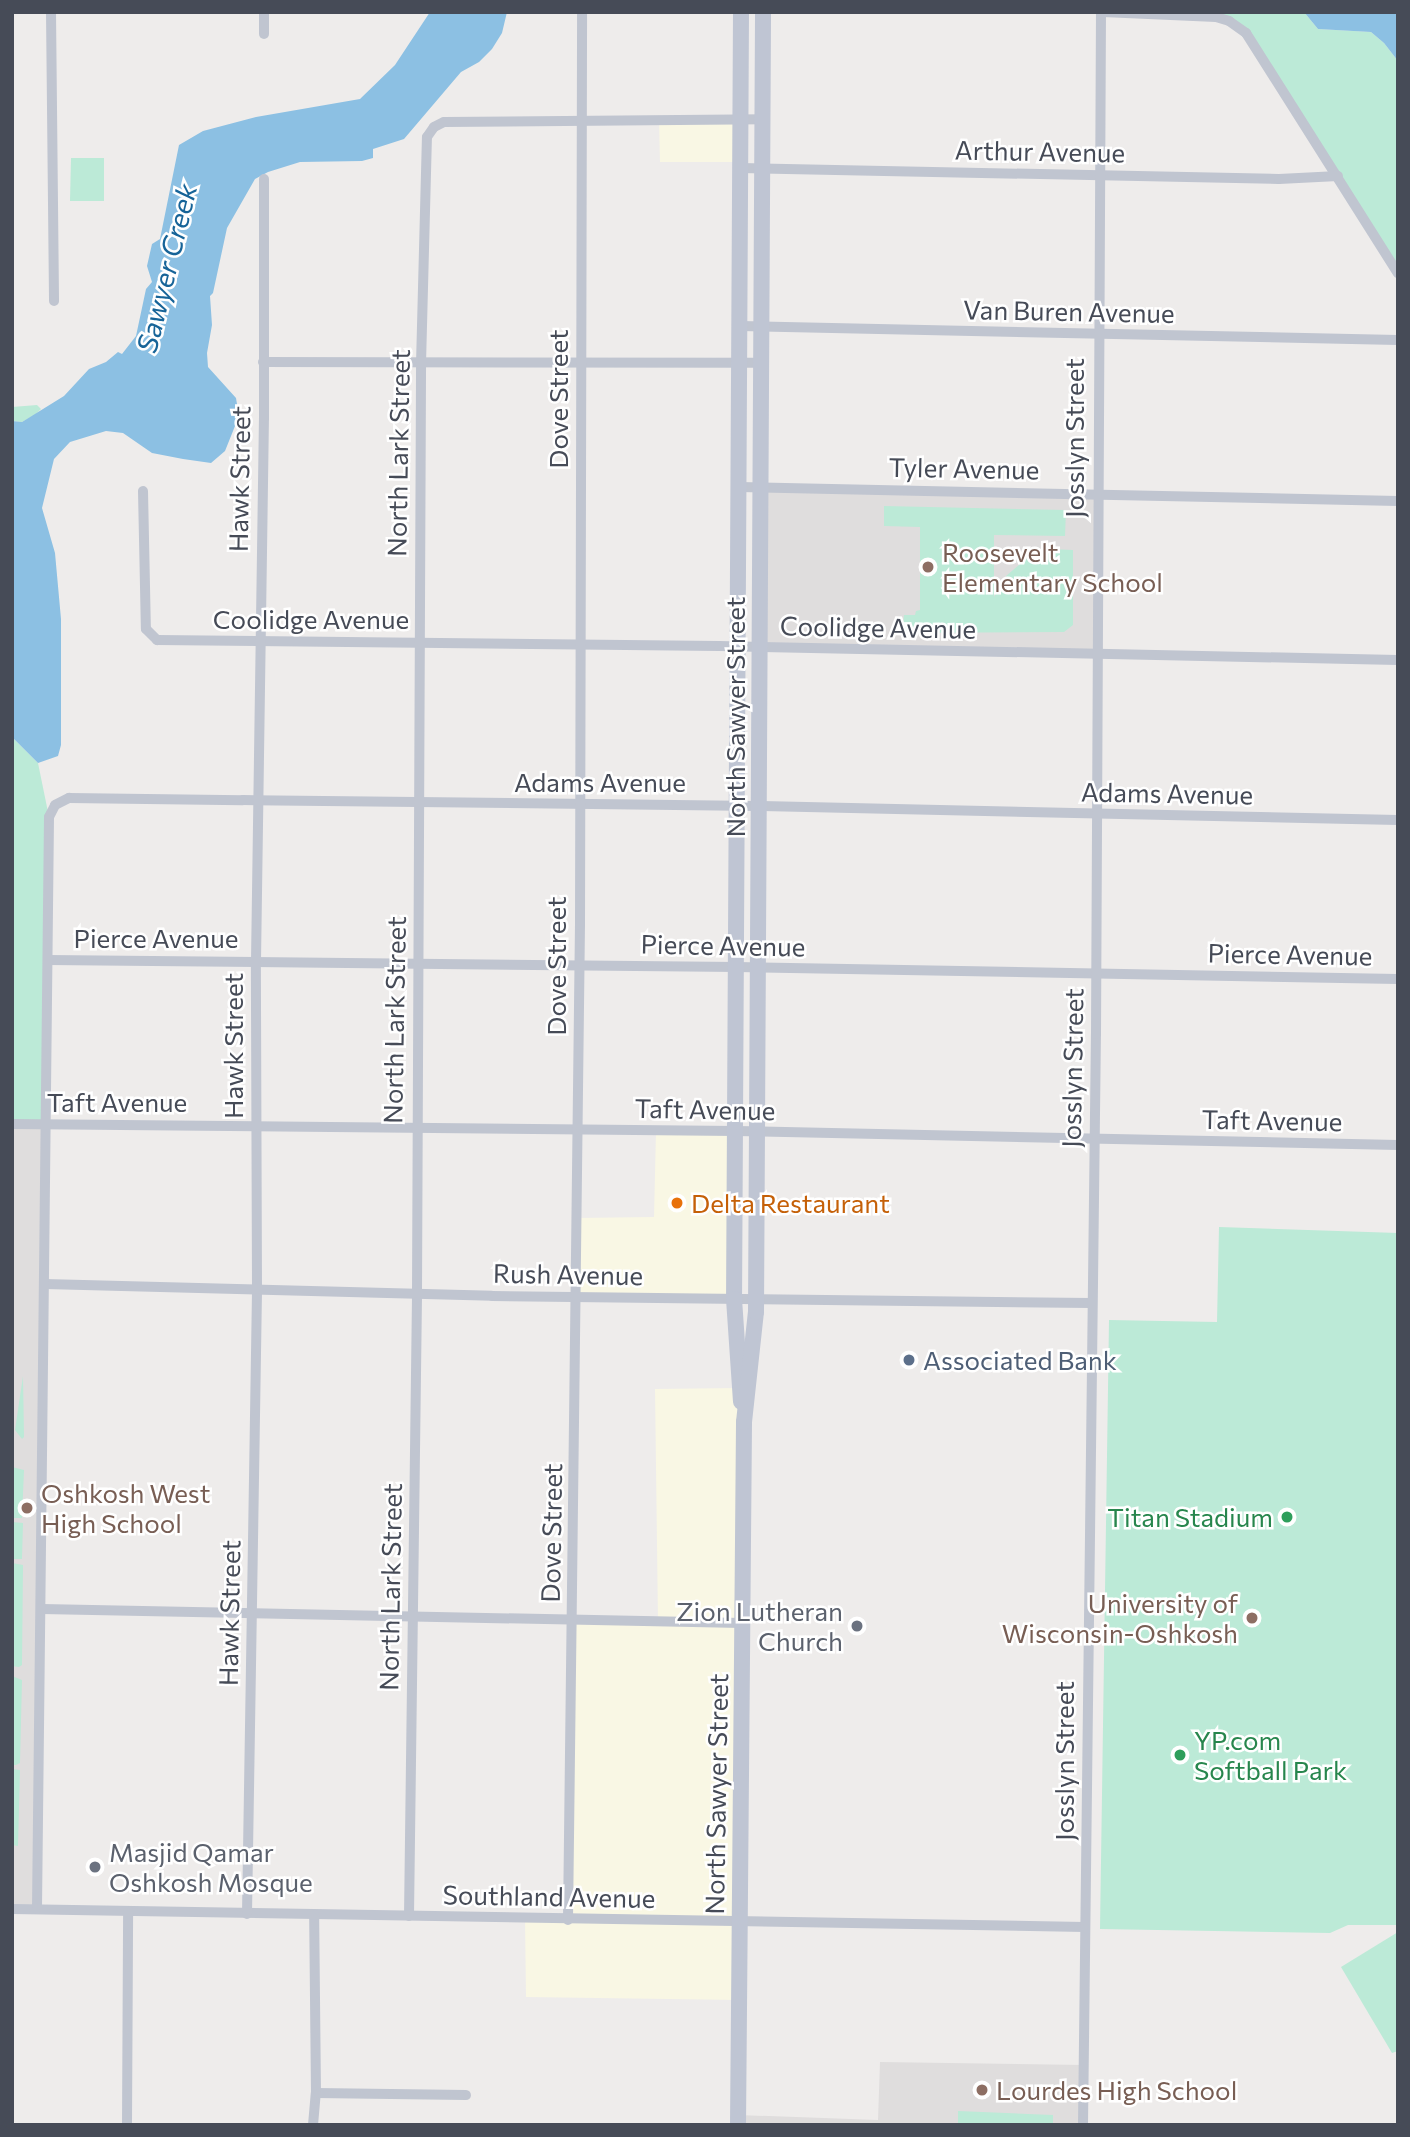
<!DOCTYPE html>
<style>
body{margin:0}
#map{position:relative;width:1410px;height:2137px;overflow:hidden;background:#eeeceb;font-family:Commissioner,sans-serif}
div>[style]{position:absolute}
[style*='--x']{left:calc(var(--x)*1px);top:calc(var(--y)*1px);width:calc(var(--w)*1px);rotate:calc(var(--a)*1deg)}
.commercial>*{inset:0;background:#f9f7e4}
.education>*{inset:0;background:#dfdddd}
.green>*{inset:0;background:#bcead7}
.water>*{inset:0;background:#8cc0e3}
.street>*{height:10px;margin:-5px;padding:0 5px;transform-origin:5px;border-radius:5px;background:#c0c5d0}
.secondary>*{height:16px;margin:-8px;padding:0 8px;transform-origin:8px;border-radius:8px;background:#bfc5d3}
.dots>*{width:19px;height:19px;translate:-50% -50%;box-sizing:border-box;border:4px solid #fff;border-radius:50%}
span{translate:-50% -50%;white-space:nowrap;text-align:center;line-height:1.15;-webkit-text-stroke:5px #fff;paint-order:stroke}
.street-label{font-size:26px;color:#464b57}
.education-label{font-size:26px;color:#785e54}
.left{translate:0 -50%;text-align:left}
.right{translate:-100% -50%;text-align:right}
.food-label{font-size:26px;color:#c56008}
.service-label{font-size:26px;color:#4e5e75}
.leisure-label{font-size:26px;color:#27864d}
.worship-label{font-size:26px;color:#5b616d}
.water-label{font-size:28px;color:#176498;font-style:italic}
.frame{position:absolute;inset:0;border:14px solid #464b57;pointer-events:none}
</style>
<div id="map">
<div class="commercial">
<div style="clip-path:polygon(659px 118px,741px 119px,741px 162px,660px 162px)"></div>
<div style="clip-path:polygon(656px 1131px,736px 1131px,734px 1299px,576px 1297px,577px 1218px,654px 1217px)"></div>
<div style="clip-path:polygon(739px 1388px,739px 2000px,526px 1997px,525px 1919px,567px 1920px,572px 1619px,658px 1621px,655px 1389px)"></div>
</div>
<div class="education">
<div style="clip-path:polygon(760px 487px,1097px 494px,1095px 654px,760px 647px)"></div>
<div style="clip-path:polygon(12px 1124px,45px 1124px,37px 1909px,12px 1909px)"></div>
<div style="clip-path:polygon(880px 2062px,1084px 2065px,1083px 2125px,738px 2125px,738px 2115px,878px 2120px)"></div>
</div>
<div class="green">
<div style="clip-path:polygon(1103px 12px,1304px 12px,1318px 29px,1371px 32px,1384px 43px,1398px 61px,1398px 273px,1271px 68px,1229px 21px)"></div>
<div style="clip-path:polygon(71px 158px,104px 158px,104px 201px,70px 201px)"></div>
<div style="clip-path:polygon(37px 405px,41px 409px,36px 414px,22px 422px,12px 421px,12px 407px)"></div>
<div style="clip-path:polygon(884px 506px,1066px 510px,1065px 536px,994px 535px,994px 597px,1006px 576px,1026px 559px,1049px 549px,1073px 550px,1073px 625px,1064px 632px,902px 633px,904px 615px,915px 615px,916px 611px,920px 610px,920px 527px,884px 526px)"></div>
<div style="clip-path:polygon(12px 737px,38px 763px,49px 817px,45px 1124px,12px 1124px)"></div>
<div style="clip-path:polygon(1219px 1227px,1398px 1233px,1398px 1925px,1348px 1925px,1330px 1933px,1100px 1929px,1109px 1320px,1217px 1322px)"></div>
<div style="clip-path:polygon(23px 1376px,24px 1437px,22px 1439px,15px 1430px)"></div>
<div style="clip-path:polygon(12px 1467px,24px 1470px,22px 1518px,12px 1518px)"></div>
<div style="clip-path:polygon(12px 1522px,23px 1523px,22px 1559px,12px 1559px)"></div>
<div style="clip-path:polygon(12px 1563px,23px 1565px,22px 1665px,19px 1667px,12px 1666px)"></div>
<div style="clip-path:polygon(12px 1676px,22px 1680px,20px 1763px,16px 1765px,12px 1765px)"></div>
<div style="clip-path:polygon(12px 1769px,20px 1770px,18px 1846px,12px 1845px)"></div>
<div style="clip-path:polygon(1398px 1932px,1398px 2051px,1392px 2053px,1341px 1967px)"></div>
<div style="clip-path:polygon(958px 2111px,1053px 2115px,1053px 2125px,958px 2125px)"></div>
</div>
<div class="water">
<div style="clip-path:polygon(430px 12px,507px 12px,502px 33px,492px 49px,479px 62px,461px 72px,404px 139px,373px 149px,373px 158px,362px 161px,300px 162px,268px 172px,255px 179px,227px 228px,213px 293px,210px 296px,212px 325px,207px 353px,208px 367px,236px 398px,239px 416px,225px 451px,211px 463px,183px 459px,152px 453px,123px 433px,106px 431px,70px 442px,54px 459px,42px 508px,55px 553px,61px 619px,61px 745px,58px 756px,38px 763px,12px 737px,12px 421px,22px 422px,64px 396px,89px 369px,106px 362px,118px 352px,122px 354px,136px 336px,146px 289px,152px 282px,147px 266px,152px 244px,160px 239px,179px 145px,203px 131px,256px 117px,360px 99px,395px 65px)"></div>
<div style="clip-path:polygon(1304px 12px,1398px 12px,1398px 61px,1384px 43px,1371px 32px,1318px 29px)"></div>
</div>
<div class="street">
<div style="--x:51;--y:12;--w:289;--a:89.4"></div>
<div style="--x:1103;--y:12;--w:113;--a:2.5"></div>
<div style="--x:1216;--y:17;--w:14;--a:17"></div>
<div style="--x:1229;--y:21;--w:21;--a:35"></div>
<div style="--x:1246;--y:33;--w:284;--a:57.7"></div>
<div style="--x:264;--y:34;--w:22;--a:-90"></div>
<div style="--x:741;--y:168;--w:538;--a:1.17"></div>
<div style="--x:1279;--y:179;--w:59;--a:-2.9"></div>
<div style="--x:740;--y:326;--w:658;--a:1.22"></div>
<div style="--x:263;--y:362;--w:499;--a:0.1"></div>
<div style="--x:739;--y:487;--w:659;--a:1.22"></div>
<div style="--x:143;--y:491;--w:138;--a:88.8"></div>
<div style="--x:146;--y:629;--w:16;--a:45"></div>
<div style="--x:157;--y:640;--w:562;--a:0.61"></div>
<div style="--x:719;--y:646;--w:679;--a:1.18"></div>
<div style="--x:48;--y:960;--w:689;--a:0.58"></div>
<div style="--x:737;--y:967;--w:661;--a:1.04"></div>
<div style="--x:12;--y:1124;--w:724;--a:0.55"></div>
<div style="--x:736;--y:1131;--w:662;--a:1.21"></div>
<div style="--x:45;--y:1284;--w:447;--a:1.5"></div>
<div style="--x:492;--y:1296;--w:599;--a:0.67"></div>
<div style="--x:42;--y:1609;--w:700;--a:1.15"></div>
<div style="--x:12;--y:1909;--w:1073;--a:0.96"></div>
<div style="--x:37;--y:1909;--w:1092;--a:-89.37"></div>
<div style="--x:49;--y:817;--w:13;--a:-63"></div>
<div style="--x:55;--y:805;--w:16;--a:-27"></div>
<div style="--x:69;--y:798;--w:174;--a:0.7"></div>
<div style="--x:243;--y:800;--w:515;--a:0.67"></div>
<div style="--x:758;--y:806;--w:640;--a:1.25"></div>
<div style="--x:247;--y:1914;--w:625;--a:-89.08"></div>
<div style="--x:257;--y:1289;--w:328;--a:-90.2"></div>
<div style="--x:256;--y:961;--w:543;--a:-89.16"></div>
<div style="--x:264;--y:418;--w:239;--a:-90"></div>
<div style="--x:409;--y:1916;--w:623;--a:-89.26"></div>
<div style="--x:417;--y:1293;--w:929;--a:-89.75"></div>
<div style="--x:421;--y:364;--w:227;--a:-88.5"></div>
<div style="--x:427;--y:137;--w:12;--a:-55"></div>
<div style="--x:434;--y:127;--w:11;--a:-27"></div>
<div style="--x:444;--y:122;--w:319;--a:-0.5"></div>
<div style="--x:568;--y:1920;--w:995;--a:-89.31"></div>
<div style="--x:580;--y:925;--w:913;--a:-89.87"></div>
<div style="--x:316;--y:2093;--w:150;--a:0.8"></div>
<div style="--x:127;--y:2125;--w:214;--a:-89.7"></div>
<div style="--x:313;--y:2125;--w:32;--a:-85"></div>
<div style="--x:316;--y:2093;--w:178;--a:-90.6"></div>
<div style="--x:1083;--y:2125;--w:1091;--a:-89.32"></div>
<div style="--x:1096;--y:1034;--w:1022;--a:-89.72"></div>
</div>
<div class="secondary">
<div style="--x:741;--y:12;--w:1287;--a:90.31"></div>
<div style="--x:734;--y:1299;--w:103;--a:86.1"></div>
<div style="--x:738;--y:2125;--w:703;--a:-89.51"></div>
<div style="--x:744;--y:1422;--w:111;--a:-83.8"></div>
<div style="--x:756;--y:1312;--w:1300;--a:-89.69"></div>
</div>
<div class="dots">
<div style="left:928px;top:567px;background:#8d6e63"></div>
<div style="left:677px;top:1203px;background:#e8710a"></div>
<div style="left:909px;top:1360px;background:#5c6f8a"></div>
<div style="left:27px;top:1508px;background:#8d6e63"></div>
<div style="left:1287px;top:1517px;background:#2e9e5b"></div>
<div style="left:1252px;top:1618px;background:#8d6e63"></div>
<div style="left:857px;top:1626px;background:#6b7280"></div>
<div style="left:1180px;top:1755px;background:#2e9e5b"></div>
<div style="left:95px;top:1867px;background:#6b7280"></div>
<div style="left:982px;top:2090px;background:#8d6e63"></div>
</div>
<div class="street-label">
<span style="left:1040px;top:151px;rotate:1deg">Arthur Avenue</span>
<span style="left:1069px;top:311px;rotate:1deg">Van Buren Avenue</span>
<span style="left:558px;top:399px;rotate:-90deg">Dove Street</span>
<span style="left:1074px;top:438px;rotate:-90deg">Josslyn Street</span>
<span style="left:398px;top:453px;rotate:-89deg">North Lark Street</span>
<span style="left:964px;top:468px;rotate:1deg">Tyler Avenue</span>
<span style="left:239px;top:479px;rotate:-89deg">Hawk Street</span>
<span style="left:311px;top:619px">Coolidge Avenue</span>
<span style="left:878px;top:627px;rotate:1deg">Coolidge Avenue</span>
<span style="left:735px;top:717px;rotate:-90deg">North Sawyer Street</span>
<span style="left:600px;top:782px">Adams Avenue</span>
<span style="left:1167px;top:793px;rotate:1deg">Adams Avenue</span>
<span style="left:156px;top:938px">Pierce Avenue</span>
<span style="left:723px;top:945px;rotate:1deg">Pierce Avenue</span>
<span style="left:1290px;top:954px;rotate:1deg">Pierce Avenue</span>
<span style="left:556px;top:966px;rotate:-90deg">Dove Street</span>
<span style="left:394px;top:1020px;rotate:-89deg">North Lark Street</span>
<span style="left:233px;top:1046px;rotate:-90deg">Hawk Street</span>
<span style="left:1072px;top:1068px;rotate:-89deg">Josslyn Street</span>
<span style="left:117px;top:1102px">Taft Avenue</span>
<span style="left:705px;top:1109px;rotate:1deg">Taft Avenue</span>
<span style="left:1272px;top:1120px;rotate:1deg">Taft Avenue</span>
<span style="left:568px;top:1274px;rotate:1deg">Rush Avenue</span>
<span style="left:551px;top:1533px;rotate:-89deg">Dove Street</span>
<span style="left:390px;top:1587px;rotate:-89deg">North Lark Street</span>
<span style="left:229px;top:1613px;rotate:-89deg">Hawk Street</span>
<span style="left:1064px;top:1761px;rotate:-90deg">Josslyn Street</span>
<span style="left:716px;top:1794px;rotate:-89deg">North Sawyer Street</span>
<span style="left:549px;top:1896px;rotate:1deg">Southland Avenue</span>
</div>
<div class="education-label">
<span class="left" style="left:942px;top:567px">Roosevelt<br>Elementary School</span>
<span class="left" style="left:41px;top:1508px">Oshkosh West<br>High School</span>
<span class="right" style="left:1238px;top:1618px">University of<br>Wisconsin-Oshkosh</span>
<span class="left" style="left:996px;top:2090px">Lourdes High School</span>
</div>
<div class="food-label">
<span class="left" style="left:691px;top:1203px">Delta Restaurant</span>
</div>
<div class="service-label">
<span class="left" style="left:923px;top:1360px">Associated Bank</span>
</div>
<div class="leisure-label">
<span class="right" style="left:1273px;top:1517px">Titan Stadium</span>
<span class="left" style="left:1194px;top:1755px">YP.com<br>Softball Park</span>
</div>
<div class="worship-label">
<span class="right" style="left:843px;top:1626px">Zion Lutheran<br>Church</span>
<span class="left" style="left:109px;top:1867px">Masjid Qamar<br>Oshkosh Mosque</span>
</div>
<div class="water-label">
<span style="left:166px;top:268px;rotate:-76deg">Sawyer Creek</span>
</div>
<div class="frame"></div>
</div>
